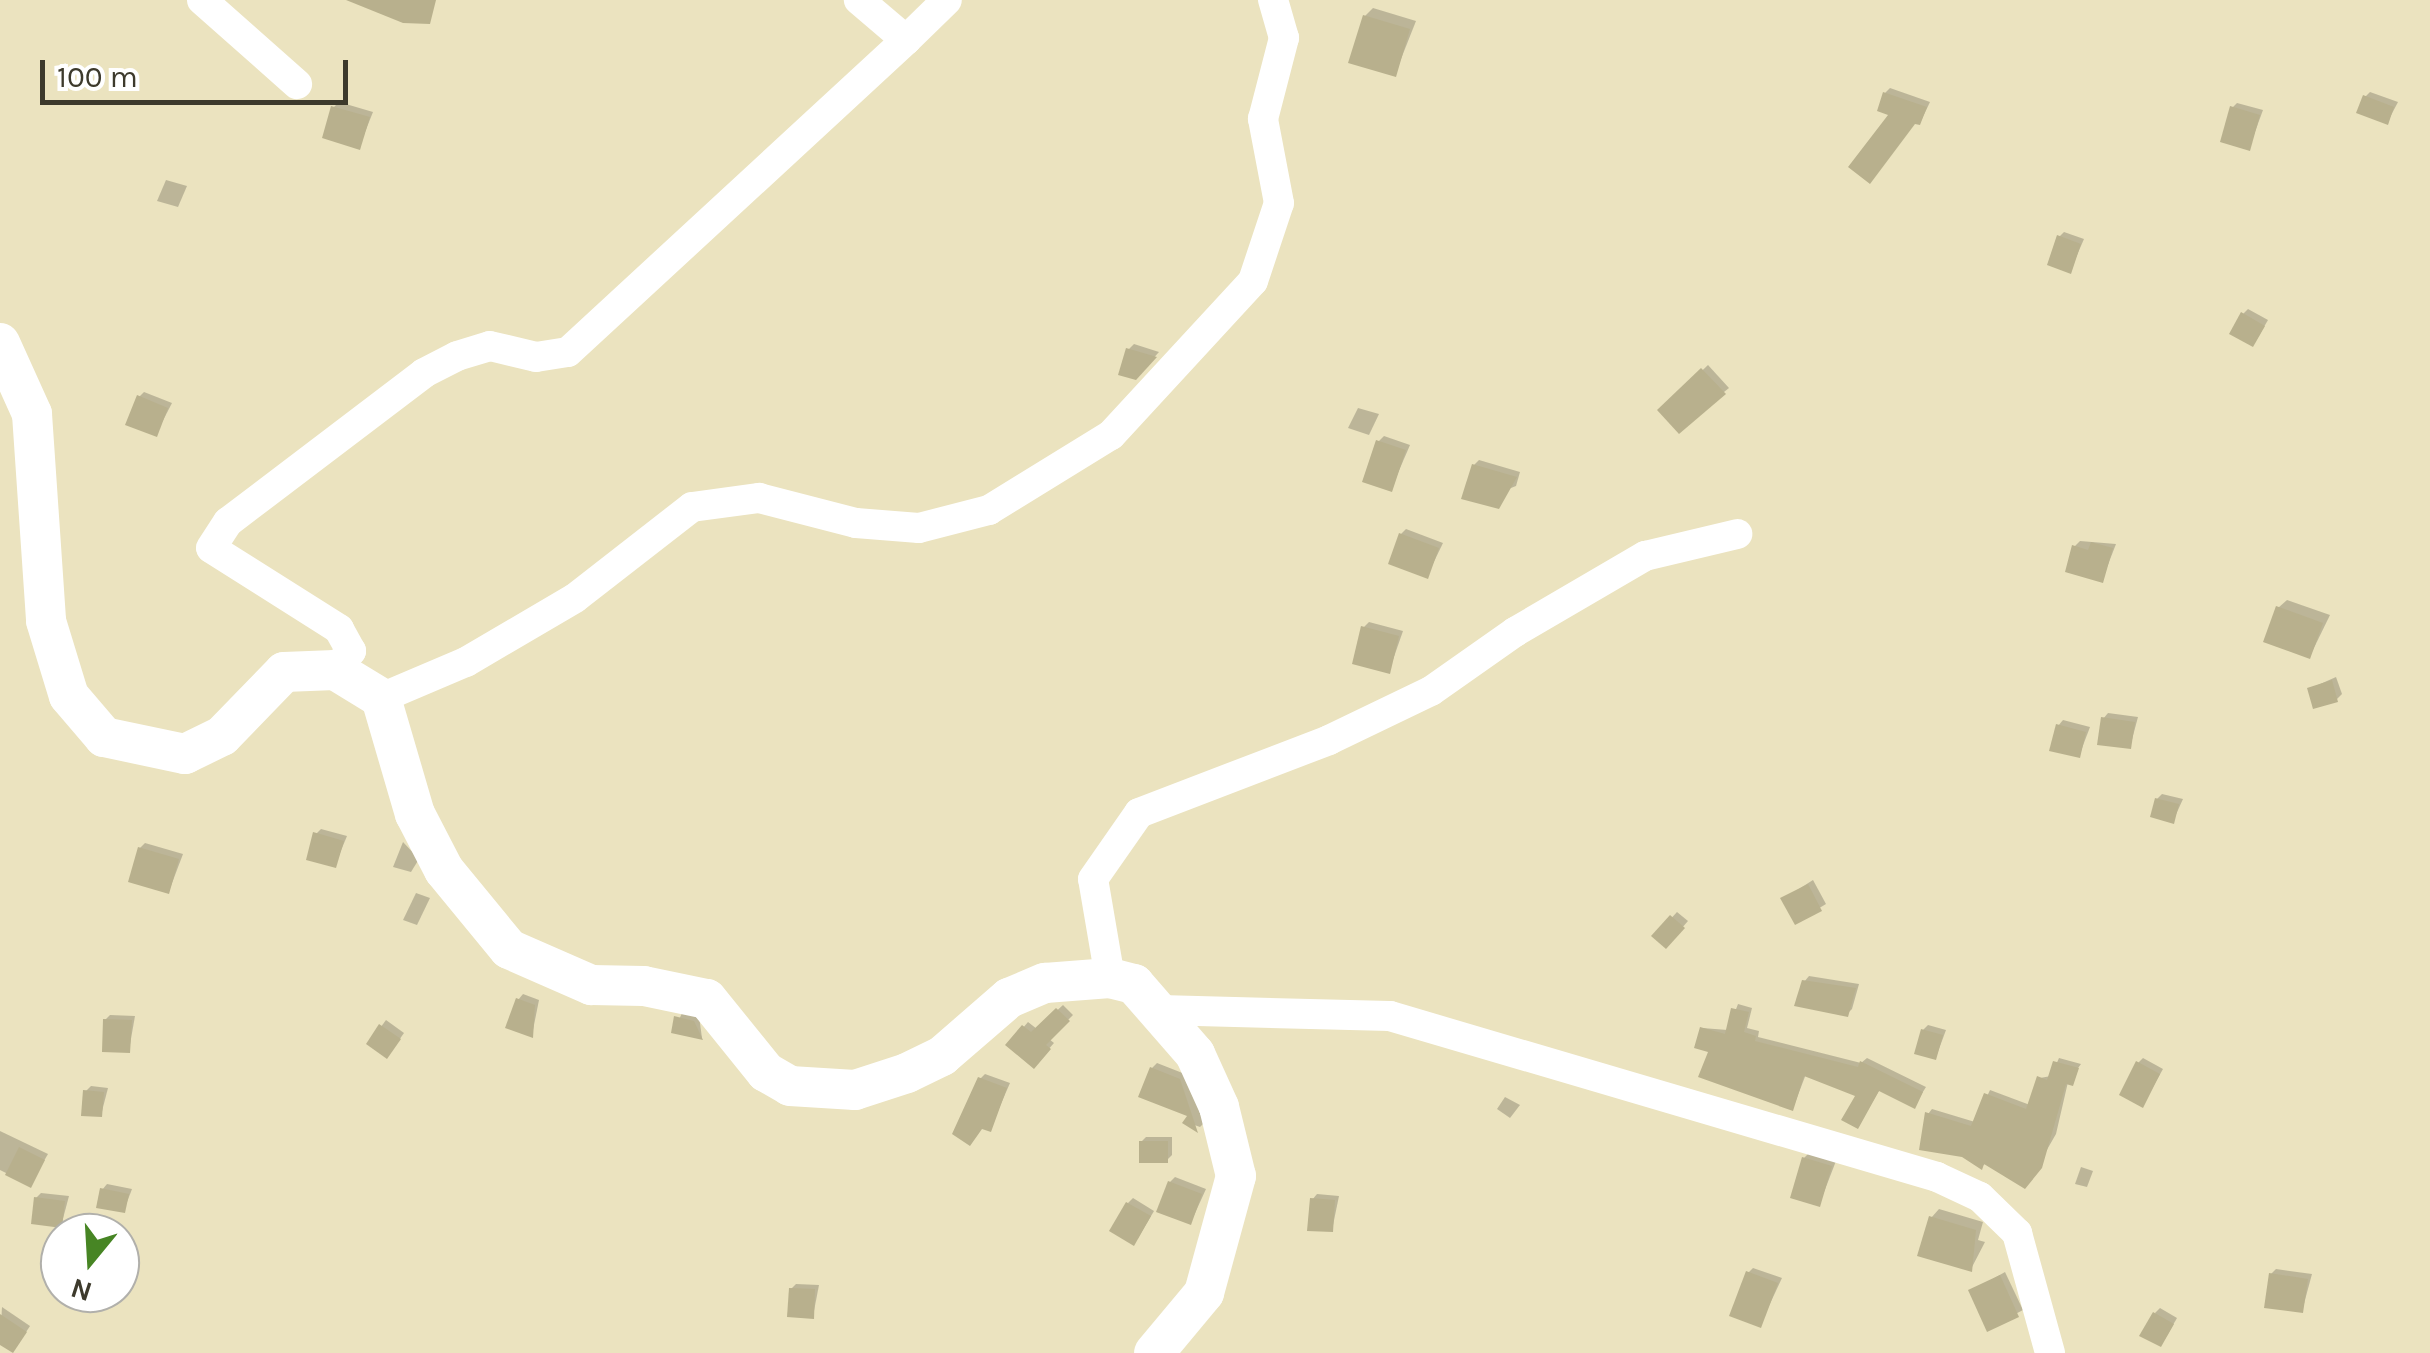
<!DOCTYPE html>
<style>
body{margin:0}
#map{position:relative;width:2430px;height:1353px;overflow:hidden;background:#ebe3bf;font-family:Karla,sans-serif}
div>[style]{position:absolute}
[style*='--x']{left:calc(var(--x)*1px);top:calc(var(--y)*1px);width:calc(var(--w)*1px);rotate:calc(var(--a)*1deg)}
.shadow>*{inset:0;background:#0003}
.building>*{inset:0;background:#b8b08d}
.minor>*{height:30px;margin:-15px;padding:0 15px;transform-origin:15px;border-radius:15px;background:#fff}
.major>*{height:40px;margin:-20px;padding:0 20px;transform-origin:20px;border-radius:20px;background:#fff}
span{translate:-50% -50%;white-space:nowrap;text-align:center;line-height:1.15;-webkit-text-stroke:10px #fff;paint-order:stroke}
.north{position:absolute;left:40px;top:1213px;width:100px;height:100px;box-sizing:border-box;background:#fff;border:2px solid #b1b0ab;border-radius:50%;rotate:198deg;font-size:28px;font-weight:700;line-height:40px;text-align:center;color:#3d3a2c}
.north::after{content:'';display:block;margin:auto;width:35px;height:45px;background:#478524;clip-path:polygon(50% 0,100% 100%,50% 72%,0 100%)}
.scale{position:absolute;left:40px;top:60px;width:308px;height:45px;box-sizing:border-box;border:5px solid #3d3a2c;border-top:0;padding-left:12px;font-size:30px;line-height:35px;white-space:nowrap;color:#3d3a2c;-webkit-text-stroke:8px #fff;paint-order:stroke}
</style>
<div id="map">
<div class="shadow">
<div style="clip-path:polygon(1373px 8px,1416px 21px,1395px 74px,1365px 16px)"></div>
<div style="clip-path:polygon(1890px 88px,1930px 102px,1920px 123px,1893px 113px,1885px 93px)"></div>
<div style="clip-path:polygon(2370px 92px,2398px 102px,2387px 123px,2365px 97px)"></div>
<div style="clip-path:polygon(339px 102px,373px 112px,359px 147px,334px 107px)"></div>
<div style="clip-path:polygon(2237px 103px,2263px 110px,2249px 148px,2232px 108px)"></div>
<div style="clip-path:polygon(166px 180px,187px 186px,178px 207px,157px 201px)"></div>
<div style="clip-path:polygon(2064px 232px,2084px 239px,2070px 271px,2059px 237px)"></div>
<div style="clip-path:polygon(2248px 309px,2268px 320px,2257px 339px,2243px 314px)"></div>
<div style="clip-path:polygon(1134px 344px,1159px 352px,1141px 372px,1129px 349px)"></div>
<div style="clip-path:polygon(1708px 365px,1729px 388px,1724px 392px,1661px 410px)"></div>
<div style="clip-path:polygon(144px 392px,172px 403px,156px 434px,139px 397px)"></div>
<div style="clip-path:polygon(1358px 408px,1379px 414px,1369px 435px,1348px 428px)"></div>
<div style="clip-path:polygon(1384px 436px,1410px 445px,1391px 489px,1379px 441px)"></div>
<div style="clip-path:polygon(1479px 460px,1520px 472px,1516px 486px,1506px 490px,1474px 465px)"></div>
<div style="clip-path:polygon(1406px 529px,1443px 543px,1427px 576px,1401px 534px)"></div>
<div style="clip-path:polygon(2080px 541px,2116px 544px,2102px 580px,2074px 547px)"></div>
<div style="clip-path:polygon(2287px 600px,2330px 615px,2310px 656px,2278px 608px)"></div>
<div style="clip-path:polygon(1369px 622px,1403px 631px,1389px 671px,1364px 627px)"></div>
<div style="clip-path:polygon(2336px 677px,2342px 694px,2337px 699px,2309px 689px)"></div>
<div style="clip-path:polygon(2108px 713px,2138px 717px,2130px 747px,2103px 719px)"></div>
<div style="clip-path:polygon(2063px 720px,2090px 727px,2079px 756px,2058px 726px)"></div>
<div style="clip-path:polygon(2162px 794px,2183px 799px,2173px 821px,2157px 799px)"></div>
<div style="clip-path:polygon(321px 829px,347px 836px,335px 865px,316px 834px)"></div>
<div style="clip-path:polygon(403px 842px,419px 859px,411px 872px,393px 867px)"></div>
<div style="clip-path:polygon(145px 843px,183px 854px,169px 891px,140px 848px)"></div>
<div style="clip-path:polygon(1813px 880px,1826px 904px,1796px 922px,1783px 899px)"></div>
<div style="clip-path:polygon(416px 893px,430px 898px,417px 925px,403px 920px)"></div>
<div style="clip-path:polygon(1677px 912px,1688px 921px,1666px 946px,1655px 936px)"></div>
<div style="clip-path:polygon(1809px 976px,1859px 984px,1852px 1009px,1847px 1014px,1804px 982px)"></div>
<div style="clip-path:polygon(523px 994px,539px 1000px,532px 1035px,518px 1000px)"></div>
<div style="clip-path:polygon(1738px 1004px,1752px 1008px,1747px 1028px,1759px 1031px,1758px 1037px,1861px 1063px,1867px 1058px,1926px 1087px,1914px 1106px,1880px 1089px,1858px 1126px,1858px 1095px,1806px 1074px,1793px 1108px,1711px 1050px,1702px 1028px,1728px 1030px)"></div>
<div style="clip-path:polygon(1063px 1005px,1073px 1015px,1049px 1039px,1054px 1043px,1039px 1060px,1009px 1044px,1028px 1022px,1037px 1029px)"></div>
<div style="clip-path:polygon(682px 1013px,699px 1016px,702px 1038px,674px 1031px)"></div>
<div style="clip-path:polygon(110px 1015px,135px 1016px,129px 1050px,105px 1020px)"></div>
<div style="clip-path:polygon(386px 1020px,404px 1033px,392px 1050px,369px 1043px)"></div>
<div style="clip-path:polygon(1928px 1025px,1946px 1030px,1936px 1057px,1923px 1030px)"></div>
<div style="clip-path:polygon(2059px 1058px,2081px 1064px,2068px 1082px,2056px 1134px,2029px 1181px,1986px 1163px,1981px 1167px,1928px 1114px,1932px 1109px,1975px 1122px,1990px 1090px,2030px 1105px,2040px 1078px,2051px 1076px)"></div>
<div style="clip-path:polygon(2143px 1058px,2163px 1069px,2143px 1105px,2138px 1063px)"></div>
<div style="clip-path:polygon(1157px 1063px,1185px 1074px,1204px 1123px,1200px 1127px,1186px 1122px,1191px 1115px,1152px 1068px)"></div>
<div style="clip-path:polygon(985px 1074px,1010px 1083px,990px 1129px,980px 1079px)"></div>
<div style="clip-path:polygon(91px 1086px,108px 1088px,101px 1115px,86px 1091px)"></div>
<div style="clip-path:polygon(1505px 1097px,1520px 1105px,1510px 1118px,1497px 1109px)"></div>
<div style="clip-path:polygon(0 1131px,48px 1154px,30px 1185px,0 1170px)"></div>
<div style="clip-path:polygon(1146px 1137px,1172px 1137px,1172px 1155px,1167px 1160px,1141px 1142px)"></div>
<div style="clip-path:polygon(1809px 1153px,1836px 1161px,1819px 1205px,1804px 1158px)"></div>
<div style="clip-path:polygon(2081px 1167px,2093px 1171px,2087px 1187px,2075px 1184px)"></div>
<div style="clip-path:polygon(1175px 1177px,1206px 1189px,1191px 1222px,1170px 1182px)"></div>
<div style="clip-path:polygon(107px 1184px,132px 1189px,124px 1210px,102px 1190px)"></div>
<div style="clip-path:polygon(41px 1193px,69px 1196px,61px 1226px,36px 1198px)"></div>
<div style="clip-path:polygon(1317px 1194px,1339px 1196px,1332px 1230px,1312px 1200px)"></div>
<div style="clip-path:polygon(1133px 1198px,1154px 1211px,1138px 1238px,1128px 1203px)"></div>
<div style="clip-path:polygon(1939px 1209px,1983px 1222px,1978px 1240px,1985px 1242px,1971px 1269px,1931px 1218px)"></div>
<div style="clip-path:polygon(1753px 1268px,1782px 1278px,1760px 1325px,1748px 1273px)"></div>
<div style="clip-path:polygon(2276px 1269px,2312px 1274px,2302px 1311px,2271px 1274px)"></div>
<div style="clip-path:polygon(2005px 1272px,2023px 1310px,1989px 1328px,1973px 1290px)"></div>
<div style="clip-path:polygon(796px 1284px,819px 1285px,813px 1316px,791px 1289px)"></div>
<div style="clip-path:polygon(2px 1307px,30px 1326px,17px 1346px,0 1342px)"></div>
<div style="clip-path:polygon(2160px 1308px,2177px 1318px,2165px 1339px,2155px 1313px)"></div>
</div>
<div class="building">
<div style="clip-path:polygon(346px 0,436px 0,430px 24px,403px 23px)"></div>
<div style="clip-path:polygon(1363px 15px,1410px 29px,1396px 77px,1348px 63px)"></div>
<div style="clip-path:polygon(1883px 92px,1927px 107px,1920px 125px,1915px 124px,1870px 184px,1848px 167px,1888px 115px,1877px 111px)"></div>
<div style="clip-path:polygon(2363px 95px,2394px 107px,2388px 125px,2356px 113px)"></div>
<div style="clip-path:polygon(331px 106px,370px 117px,360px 150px,322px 138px)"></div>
<div style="clip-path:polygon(2230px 106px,2260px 115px,2250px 151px,2220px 142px)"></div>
<div style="clip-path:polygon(2057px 235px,2081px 244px,2071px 274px,2047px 265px)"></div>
<div style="clip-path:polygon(2241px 312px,2265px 326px,2253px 347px,2229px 334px)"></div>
<div style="clip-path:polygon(1126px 348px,1157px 357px,1136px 380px,1118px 375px)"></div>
<div style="clip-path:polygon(1701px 368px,1726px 394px,1679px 434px,1657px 410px)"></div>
<div style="clip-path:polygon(137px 395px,168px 408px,157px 437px,125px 425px)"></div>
<div style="clip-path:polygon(1376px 440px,1406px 450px,1392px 492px,1362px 482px)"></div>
<div style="clip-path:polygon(1472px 464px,1517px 477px,1499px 509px,1461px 499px)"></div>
<div style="clip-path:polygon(1399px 533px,1439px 548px,1428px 579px,1388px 564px)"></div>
<div style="clip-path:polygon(2091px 542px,2113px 548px,2103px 583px,2065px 572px,2072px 545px,2088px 550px)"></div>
<div style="clip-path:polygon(2276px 606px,2323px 623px,2310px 659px,2263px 642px)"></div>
<div style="clip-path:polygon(1361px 626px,1399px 636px,1390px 674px,1352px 664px)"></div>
<div style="clip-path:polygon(2332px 680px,2338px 702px,2313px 709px,2307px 688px)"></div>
<div style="clip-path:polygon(2101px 717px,2135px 722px,2131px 749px,2097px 745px)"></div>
<div style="clip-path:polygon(2056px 724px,2086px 732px,2080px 758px,2049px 751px)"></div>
<div style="clip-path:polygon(2155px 798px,2179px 804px,2174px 824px,2150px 817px)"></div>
<div style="clip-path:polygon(313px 832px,344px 841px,336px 868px,306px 860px)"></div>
<div style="clip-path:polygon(138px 847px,179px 859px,169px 894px,128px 882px)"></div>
<div style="clip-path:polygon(1808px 884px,1822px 911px,1795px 925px,1780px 898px)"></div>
<div style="clip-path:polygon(1670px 915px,1685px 928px,1666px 949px,1651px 936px)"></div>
<div style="clip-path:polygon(1802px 980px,1856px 988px,1848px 1017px,1794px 1006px)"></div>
<div style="clip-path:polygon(516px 998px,535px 1005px,533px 1038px,505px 1028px)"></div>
<div style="clip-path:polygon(1056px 1008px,1070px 1021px,1046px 1045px,1051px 1049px,1034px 1069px,1005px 1045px,1022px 1025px,1031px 1032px)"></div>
<div style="clip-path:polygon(1731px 1008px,1749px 1012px,1744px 1032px,1756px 1036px,1755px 1041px,1858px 1067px,1860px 1061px,1923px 1092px,1915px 1109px,1879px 1091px,1858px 1129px,1841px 1120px,1855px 1096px,1804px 1076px,1793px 1111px,1698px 1077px,1708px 1052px,1694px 1048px,1700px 1027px,1725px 1034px)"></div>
<div style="clip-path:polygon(674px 1016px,694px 1021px,703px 1040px,671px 1033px)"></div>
<div style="clip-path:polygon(103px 1019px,132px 1020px,130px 1053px,102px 1052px)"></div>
<div style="clip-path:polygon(379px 1024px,401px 1039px,387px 1059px,366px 1044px)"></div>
<div style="clip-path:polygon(1921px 1029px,1943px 1035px,1936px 1060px,1914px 1054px)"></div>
<div style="clip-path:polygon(2053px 1061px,2079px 1068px,2073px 1086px,2066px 1084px,2042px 1168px,2025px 1189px,1984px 1164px,1982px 1170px,1962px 1157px,1919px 1150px,1925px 1112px,1971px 1126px,1984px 1093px,2026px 1109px,2037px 1076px,2047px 1080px)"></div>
<div style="clip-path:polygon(2136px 1061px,2160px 1074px,2143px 1108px,2119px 1095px)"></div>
<div style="clip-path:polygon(1150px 1067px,1180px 1079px,1198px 1133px,1182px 1123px,1187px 1116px,1138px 1097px)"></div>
<div style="clip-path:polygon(978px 1077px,1007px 1088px,991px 1132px,982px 1129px,970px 1146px,952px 1134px)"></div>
<div style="clip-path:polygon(83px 1090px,104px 1092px,102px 1117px,81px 1116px)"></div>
<div style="clip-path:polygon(1139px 1141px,1168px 1141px,1168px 1163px,1139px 1163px)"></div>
<div style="clip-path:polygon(19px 1147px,45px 1160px,31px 1188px,5px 1175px)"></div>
<div style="clip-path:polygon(1802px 1157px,1832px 1166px,1820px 1207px,1790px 1198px)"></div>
<div style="clip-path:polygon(1168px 1181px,1202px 1194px,1191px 1225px,1156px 1212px)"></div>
<div style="clip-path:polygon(100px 1188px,129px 1194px,125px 1213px,96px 1208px)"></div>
<div style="clip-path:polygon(34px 1197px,65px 1201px,62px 1228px,31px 1224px)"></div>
<div style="clip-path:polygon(1310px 1198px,1335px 1200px,1333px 1232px,1307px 1231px)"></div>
<div style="clip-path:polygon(1126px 1202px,1151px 1216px,1134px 1246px,1109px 1231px)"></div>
<div style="clip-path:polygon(1929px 1216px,1976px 1230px,1972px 1272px,1917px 1256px)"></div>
<div style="clip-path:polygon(1746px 1271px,1778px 1283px,1761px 1328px,1729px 1316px)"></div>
<div style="clip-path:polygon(2269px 1273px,2308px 1279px,2303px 1313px,2264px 1308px)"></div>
<div style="clip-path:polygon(2000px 1275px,2019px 1317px,1987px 1332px,1968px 1290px)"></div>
<div style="clip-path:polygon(789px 1288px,815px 1289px,814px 1319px,787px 1317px)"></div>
<div style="clip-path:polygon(2153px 1312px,2174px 1324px,2161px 1347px,2139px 1336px)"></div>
<div style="clip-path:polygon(0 1314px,27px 1332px,13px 1353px,0 1345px)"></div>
</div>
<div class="minor">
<div style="--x:202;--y:0;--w:127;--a:41.5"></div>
<div style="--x:906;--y:40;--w:57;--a:-44.3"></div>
<div style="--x:335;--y:670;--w:25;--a:-50"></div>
<div style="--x:351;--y:651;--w:25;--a:-119"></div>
<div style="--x:339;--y:629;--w:151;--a:-147.7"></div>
<div style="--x:211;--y:548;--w:31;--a:-57"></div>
<div style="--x:228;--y:522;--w:246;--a:-37.2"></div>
<div style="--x:424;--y:373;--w:37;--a:-27"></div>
<div style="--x:457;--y:356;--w:34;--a:-17"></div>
<div style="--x:490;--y:346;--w:47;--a:13.4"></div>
<div style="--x:536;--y:357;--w:32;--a:-9"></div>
<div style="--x:568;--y:352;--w:460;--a:-42.7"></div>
<div style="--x:906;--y:40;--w:62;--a:-139.6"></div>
<div style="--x:381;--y:698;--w:92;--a:-23"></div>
<div style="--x:466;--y:662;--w:126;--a:-30.4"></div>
<div style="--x:575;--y:598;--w:148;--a:-37.9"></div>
<div style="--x:692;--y:507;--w:68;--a:-7.7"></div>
<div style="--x:759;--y:498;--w:100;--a:14.5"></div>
<div style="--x:856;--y:523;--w:63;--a:4.5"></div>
<div style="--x:919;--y:528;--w:72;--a:-14.4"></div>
<div style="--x:989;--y:510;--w:143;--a:-31.6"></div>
<div style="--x:1111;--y:435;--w:209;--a:-47.3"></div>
<div style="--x:1253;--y:281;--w:82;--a:-71.6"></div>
<div style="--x:1279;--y:203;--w:86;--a:-100.8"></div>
<div style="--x:1263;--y:119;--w:84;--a:-75.5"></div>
<div style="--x:1284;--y:38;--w:40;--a:-106"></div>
<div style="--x:1110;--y:978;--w:100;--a:-99.7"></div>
<div style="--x:1093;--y:879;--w:80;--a:-55.1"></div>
<div style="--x:1139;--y:813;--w:204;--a:-21"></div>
<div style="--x:1329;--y:740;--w:113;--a:-25.7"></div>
<div style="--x:1431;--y:691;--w:103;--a:-35.1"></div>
<div style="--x:1515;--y:632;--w:151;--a:-30.3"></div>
<div style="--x:1645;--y:556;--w:95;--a:-13.4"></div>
<div style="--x:1160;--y:1010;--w:230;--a:1.5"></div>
<div style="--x:1390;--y:1016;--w:570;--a:16.4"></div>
<div style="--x:1937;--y:1177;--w:47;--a:24.9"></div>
<div style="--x:1980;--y:1197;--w:52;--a:44.2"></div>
<div style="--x:2017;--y:1233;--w:124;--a:74.6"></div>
</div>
<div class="major">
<div style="--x:0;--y:343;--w:78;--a:65.7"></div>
<div style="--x:32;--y:414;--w:207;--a:86.1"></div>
<div style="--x:46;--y:621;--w:78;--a:73"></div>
<div style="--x:69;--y:696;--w:54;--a:49.5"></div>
<div style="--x:104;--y:737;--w:83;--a:11.9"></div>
<div style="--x:185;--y:754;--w:41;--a:-25.9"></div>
<div style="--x:222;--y:736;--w:89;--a:-45.9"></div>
<div style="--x:284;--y:672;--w:51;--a:-2.2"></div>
<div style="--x:335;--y:670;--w:54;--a:31.3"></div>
<div style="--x:381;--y:698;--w:121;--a:73.7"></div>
<div style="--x:415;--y:814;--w:63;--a:62.6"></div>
<div style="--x:444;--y:870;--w:102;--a:50.6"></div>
<div style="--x:509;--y:949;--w:90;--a:23.7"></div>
<div style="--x:591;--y:985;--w:53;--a:1.1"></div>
<div style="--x:644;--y:986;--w:64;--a:11.7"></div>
<div style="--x:707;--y:999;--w:94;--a:51.1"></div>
<div style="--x:766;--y:1072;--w:28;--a:30"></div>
<div style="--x:790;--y:1086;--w:65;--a:3.5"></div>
<div style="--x:855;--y:1090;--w:55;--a:-18.1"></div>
<div style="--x:907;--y:1073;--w:39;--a:-26"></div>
<div style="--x:942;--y:1056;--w:89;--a:-40.9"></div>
<div style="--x:1009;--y:998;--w:39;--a:-23"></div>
<div style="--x:1045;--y:983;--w:65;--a:-4.4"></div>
<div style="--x:1110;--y:978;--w:25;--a:14"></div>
<div style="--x:1134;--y:984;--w:93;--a:48.9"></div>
<div style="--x:1195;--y:1054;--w:58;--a:65.6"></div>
<div style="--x:1219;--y:1107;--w:71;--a:76.2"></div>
<div style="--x:1236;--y:1176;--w:121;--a:105.3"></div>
<div style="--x:1204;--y:1293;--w:78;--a:129.8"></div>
</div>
<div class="north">N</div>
<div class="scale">100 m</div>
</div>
